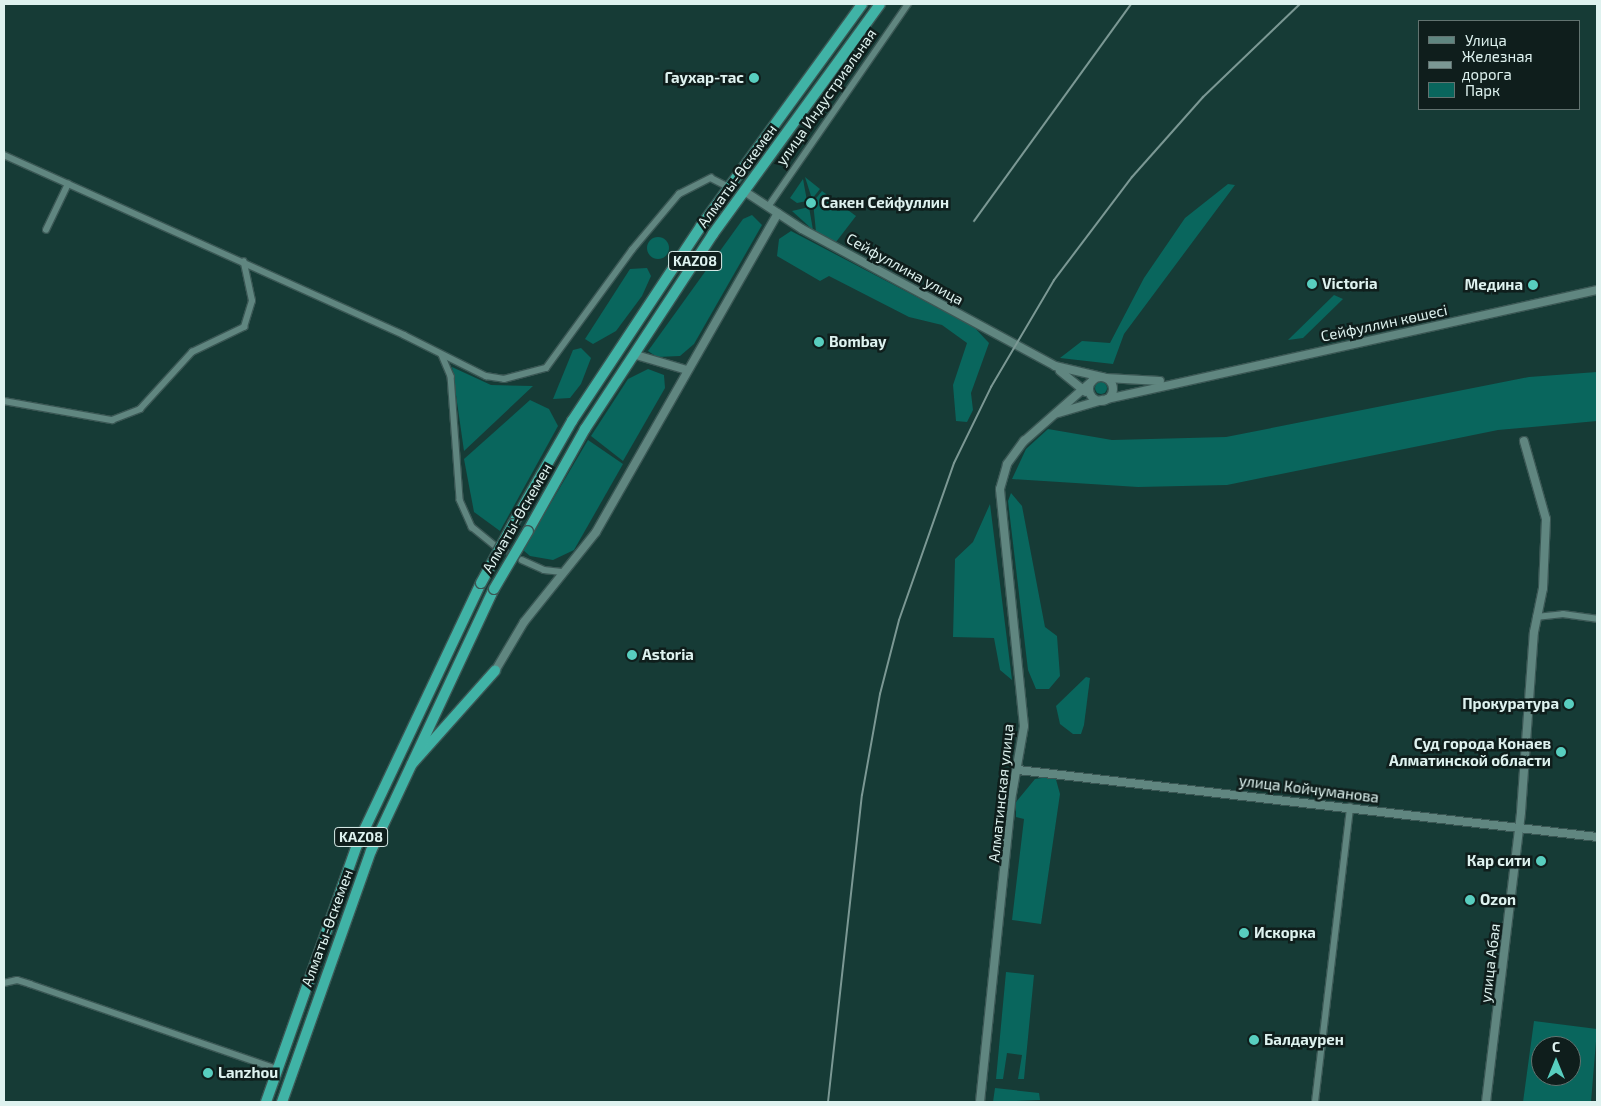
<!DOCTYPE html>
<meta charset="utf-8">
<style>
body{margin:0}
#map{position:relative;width:1601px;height:1106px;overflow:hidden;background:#163b36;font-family:"Exo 2",sans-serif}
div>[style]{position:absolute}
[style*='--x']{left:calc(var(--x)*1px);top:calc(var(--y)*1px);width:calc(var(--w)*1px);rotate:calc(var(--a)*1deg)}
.green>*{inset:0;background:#09665d}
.round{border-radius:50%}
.street-tunnel>*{height:5.5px;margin-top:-2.75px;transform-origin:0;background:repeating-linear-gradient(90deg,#345652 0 5.5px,transparent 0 8.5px)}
.roads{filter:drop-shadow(1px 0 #3a5754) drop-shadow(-1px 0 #3a5754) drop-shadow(0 1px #3a5754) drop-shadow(0 -1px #3a5754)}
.street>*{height:5.5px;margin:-2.75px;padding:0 2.75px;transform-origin:2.75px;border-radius:2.75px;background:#608680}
.secondary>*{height:8px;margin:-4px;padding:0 4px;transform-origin:4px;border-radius:4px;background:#608680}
.secondary>.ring{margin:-4px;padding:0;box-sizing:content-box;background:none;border:8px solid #608680;border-radius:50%}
.highway>*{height:10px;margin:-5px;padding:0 5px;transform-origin:5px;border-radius:5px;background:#40b3a6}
.rail>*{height:2px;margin:-1px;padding:0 1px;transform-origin:1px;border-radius:1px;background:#7b9894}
.bridges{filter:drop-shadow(1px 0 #3a5754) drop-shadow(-1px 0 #3a5754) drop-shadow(0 1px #3a5754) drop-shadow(0 -1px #3a5754)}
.highway-bridge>*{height:10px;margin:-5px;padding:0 5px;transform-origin:5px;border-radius:5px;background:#40b3a6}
.dots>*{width:14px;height:14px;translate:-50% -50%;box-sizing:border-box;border:2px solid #0f1e1c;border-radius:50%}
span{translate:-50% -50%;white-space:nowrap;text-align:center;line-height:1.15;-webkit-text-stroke:5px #0f1e1c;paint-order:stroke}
.shield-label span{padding:1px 4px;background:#0f1e1c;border:1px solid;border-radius:4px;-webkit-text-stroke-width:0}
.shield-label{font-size:14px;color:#def2ef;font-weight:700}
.poi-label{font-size:15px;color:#def2ef;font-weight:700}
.right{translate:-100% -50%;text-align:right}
.left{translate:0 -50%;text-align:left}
.street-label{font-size:15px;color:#def2ef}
.frame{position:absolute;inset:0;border:5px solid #def2ef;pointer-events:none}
.legend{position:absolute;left:1418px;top:20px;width:162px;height:90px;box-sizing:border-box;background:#0f1e1c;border:1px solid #627370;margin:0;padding:6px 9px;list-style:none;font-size:15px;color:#def2ef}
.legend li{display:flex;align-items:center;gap:10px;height:25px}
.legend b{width:25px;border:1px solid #627370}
.north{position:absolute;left:1531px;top:1036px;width:50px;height:50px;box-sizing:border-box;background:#0f1e1c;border:1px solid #627370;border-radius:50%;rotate:0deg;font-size:14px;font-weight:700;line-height:20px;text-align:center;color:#def2ef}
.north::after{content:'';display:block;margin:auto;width:18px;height:22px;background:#58cebf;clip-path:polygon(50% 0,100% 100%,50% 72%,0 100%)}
</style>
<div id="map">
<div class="green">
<div style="clip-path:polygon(805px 177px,820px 189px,812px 199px)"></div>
<div style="clip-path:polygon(803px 179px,807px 201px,797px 203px,790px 198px)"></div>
<div style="clip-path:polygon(1228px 184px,1235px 185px,1124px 334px,1113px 364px,1060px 358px,1082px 341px,1110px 343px,1144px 278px,1185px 218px)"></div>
<div style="clip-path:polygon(822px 191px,856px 216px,836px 242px,816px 232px,813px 202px)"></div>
<div style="clip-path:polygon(809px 207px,813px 230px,792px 211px)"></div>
<div style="clip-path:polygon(752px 215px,762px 225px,694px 344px,680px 356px,657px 357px,648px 351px,743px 219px)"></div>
<div style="clip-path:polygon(791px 231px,974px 327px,989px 343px,971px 393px,973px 410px,967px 422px,956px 421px,953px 385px,967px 343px,942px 325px,909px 317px,829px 276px,820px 281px,777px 256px,779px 239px)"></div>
<div class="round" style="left:647px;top:237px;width:22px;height:22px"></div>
<div style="clip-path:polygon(647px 268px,651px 276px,642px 296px,616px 331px,593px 344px,585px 339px,630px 269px)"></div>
<div style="clip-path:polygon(1334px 295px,1343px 299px,1303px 338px,1288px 340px)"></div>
<div style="clip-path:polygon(581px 348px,591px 358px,581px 384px,570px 398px,553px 399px,573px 350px)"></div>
<div style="clip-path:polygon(452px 367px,491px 385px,533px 386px,464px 451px)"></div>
<div style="clip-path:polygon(648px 369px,664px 375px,665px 388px,623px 461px,591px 436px,628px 379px)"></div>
<div style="clip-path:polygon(1597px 372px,1597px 421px,1498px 430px,1227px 485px,1138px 487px,1012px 479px,1026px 449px,1048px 429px,1112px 440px,1226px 437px,1529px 377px)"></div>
<div class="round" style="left:1095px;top:382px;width:12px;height:12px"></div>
<div style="clip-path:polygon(530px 400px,549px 409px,558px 426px,500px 531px,474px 512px,464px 459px)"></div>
<div style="clip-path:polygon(588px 440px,623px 464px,574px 550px,553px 560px,530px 556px,523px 550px)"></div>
<div style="clip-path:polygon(1011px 493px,1022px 506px,1045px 627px,1057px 636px,1060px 676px,1049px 689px,1036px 689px,1028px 670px,1008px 501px)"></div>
<div style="clip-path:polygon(990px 504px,1012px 680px,1000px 670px,994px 638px,953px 637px,955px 559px,973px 542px)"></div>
<div style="clip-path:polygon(1086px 677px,1090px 678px,1084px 725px,1081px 734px,1073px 734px,1060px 724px,1056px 706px)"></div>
<div style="clip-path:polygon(1055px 776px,1060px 794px,1041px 924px,1012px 920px,1024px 819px,1016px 817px,1016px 802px,1035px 779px)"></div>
<div style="clip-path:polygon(1006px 972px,1034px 975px,1024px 1079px,1018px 1079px,1022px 1055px,1007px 1053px,1003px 1079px,996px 1079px)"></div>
<div style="clip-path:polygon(evenodd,1534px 1021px,1597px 1029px,1591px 1102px,1523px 1102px,1534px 1021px,1541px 1046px,1571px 1046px,1571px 1076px,1541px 1076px,1541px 1046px)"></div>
<div style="clip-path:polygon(995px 1088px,1039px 1093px,1040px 1100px,993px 1102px)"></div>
</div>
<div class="street-tunnel">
<div style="--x:498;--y:547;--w:27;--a:28"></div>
</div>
<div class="roads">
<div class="street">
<div style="--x:4;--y:155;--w:439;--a:24.2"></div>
<div style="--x:404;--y:335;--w:92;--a:26.6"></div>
<div style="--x:486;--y:376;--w:18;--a:9"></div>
<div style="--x:504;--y:379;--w:43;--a:-14.7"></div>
<div style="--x:546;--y:368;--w:146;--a:-53.9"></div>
<div style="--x:632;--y:250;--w:73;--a:-50"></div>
<div style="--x:679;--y:194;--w:36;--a:-27"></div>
<div style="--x:711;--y:178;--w:20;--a:27"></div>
<div style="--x:768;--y:207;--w:247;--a:-55.4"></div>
<div style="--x:46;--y:230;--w:51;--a:-64.4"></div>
<div style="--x:442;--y:355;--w:23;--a:67"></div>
<div style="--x:451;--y:376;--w:124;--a:85.8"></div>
<div style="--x:460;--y:500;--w:30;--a:66"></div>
<div style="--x:472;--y:527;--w:28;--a:39"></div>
<div style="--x:4;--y:401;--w:110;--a:10"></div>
<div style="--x:112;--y:420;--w:30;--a:-21"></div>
<div style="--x:140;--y:409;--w:77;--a:-47.6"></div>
<div style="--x:192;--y:352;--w:58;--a:-25.7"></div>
<div style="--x:244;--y:327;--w:27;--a:-73"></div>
<div style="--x:252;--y:301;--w:40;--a:-102"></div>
<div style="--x:522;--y:560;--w:24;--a:24"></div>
<div style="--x:544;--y:570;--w:20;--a:6"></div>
<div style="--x:1536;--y:617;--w:27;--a:-6"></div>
<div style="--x:1563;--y:614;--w:34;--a:8"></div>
<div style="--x:4;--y:983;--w:13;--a:-13"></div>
<div style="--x:17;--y:980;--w:14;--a:17"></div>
<div style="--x:30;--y:984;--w:261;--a:19"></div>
<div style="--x:1315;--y:1102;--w:297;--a:-83.2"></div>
</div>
<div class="secondary">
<div style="--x:744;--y:191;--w:69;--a:33.2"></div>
<div style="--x:802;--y:229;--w:288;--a:28.4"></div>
<div style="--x:1055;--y:366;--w:48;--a:13.2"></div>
<div style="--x:636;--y:355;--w:53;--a:16.4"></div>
<div style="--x:1060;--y:371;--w:33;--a:39"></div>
<div class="ring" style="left:1089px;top:377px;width:16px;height:16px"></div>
<div style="--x:1106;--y:378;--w:54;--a:3.2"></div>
<div style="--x:1107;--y:399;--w:502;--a:-12.54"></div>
<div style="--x:1058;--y:413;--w:46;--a:-16.5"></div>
<div style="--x:495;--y:671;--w:57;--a:-59.4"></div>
<div style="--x:524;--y:622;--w:115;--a:-51.3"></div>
<div style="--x:596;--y:532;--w:367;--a:-60.3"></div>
<div style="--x:1018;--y:770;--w:583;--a:6.6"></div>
<div style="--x:980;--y:1102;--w:304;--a:-84.1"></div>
<div style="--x:1011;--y:800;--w:75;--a:-80"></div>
<div style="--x:1024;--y:726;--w:238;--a:-95.8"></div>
<div style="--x:1000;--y:489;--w:26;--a:-74"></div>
<div style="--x:1007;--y:464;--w:29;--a:-54"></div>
<div style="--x:1024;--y:441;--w:91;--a:-41.4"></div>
<div style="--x:1486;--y:1102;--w:292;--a:-83.1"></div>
<div style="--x:1521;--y:812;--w:180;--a:-85.9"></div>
<div style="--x:1534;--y:632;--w:45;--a:-78.4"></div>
<div style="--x:1543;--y:588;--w:69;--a:-87.5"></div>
<div style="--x:1546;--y:519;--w:81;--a:-105.8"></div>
</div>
<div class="highway">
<div style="--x:513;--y:524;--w:119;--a:-60.2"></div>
<div style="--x:572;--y:421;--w:234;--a:-56.5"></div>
<div style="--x:701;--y:226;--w:274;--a:-54"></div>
<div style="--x:528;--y:531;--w:117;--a:-60.8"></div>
<div style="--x:585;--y:429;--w:233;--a:-56.7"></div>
<div style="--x:713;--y:234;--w:284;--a:-54"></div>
<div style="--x:412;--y:764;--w:125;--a:-48.3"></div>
<div style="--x:266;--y:1102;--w:273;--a:-70.5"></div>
<div style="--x:357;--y:845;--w:290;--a:-64.7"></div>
<div style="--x:282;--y:1102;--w:266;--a:-70.5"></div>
<div style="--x:371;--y:851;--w:289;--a:-64.9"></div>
</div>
</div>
<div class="rail">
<div style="--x:974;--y:221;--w:268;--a:-54.1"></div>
<div style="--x:828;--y:1102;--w:309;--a:-83.7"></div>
<div style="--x:862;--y:795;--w:103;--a:-79.9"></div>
<div style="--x:880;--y:694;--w:76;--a:-75.6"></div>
<div style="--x:899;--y:620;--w:166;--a:-70.7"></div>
<div style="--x:954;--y:463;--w:85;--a:-64"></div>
<div style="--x:991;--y:387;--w:124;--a:-59.5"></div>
<div style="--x:1054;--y:280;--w:129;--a:-52.9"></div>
<div style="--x:1132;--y:177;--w:107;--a:-48.4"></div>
<div style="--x:1203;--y:97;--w:134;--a:-43.8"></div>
</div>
<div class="bridges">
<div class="highway-bridge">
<div style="--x:481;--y:583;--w:67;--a:-61.5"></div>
<div style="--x:494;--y:589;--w:67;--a:-59.6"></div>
</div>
</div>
<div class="dots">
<div style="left:754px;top:78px;background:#58cebf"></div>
<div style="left:811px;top:203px;background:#58cebf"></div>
<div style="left:1312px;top:284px;background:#58cebf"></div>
<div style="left:1533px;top:285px;background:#58cebf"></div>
<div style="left:819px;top:342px;background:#58cebf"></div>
<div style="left:632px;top:655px;background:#58cebf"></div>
<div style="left:1569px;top:704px;background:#58cebf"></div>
<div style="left:1561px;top:752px;background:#58cebf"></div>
<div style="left:1541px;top:861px;background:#58cebf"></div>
<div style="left:1470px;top:900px;background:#58cebf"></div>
<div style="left:1244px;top:933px;background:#58cebf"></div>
<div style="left:1254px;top:1040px;background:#58cebf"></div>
<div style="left:208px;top:1073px;background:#58cebf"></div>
</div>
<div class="shield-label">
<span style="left:695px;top:261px">KAZ08</span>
<span style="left:361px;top:837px">KAZ08</span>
</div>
<div class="poi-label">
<span class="right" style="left:744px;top:78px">Гаухар-тас</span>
<span class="left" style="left:821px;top:203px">Сакен Сейфуллин</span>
<span class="left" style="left:1322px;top:284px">Victoria</span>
<span class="right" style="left:1523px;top:285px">Медина</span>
<span class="left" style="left:829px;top:342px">Bombay</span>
<span class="left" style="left:642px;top:655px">Astoria</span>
<span class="right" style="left:1559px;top:704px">Прокуратура</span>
<span class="right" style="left:1551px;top:752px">Суд города Конаев<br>Алматинской области</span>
<span class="right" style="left:1531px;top:861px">Кар сити</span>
<span class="left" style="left:1480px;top:900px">Ozon</span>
<span class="left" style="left:1254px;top:933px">Искоркa</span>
<span class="left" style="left:1264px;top:1040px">Балдаурен</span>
<span class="left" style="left:218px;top:1073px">Lanzhou</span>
</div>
<div class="street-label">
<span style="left:826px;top:97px;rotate:-55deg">улица Индустриальная</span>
<span style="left:737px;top:176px;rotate:-54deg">Алматы-Өскемен</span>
<span style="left:905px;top:269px;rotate:29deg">Сейфуллина улица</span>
<span style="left:1384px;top:323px;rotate:-12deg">Сейфуллин көшесі</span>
<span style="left:517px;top:518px;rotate:-60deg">Алматы-Өскемен</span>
<span style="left:1309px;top:789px;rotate:7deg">улица Койчуманова</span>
<span style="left:1001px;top:793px;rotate:-84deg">Алматинская улица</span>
<span style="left:327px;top:928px;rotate:-70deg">Алматы-Өскемен</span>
<span style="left:1490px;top:963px;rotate:-83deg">улица Абая</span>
</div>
<div class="frame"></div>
<ul class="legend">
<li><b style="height:6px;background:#608680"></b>Улица</li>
<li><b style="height:6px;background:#7b9894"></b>Железная дорога</li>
<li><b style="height:14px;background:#09665d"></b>Парк</li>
</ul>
<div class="north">С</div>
</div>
